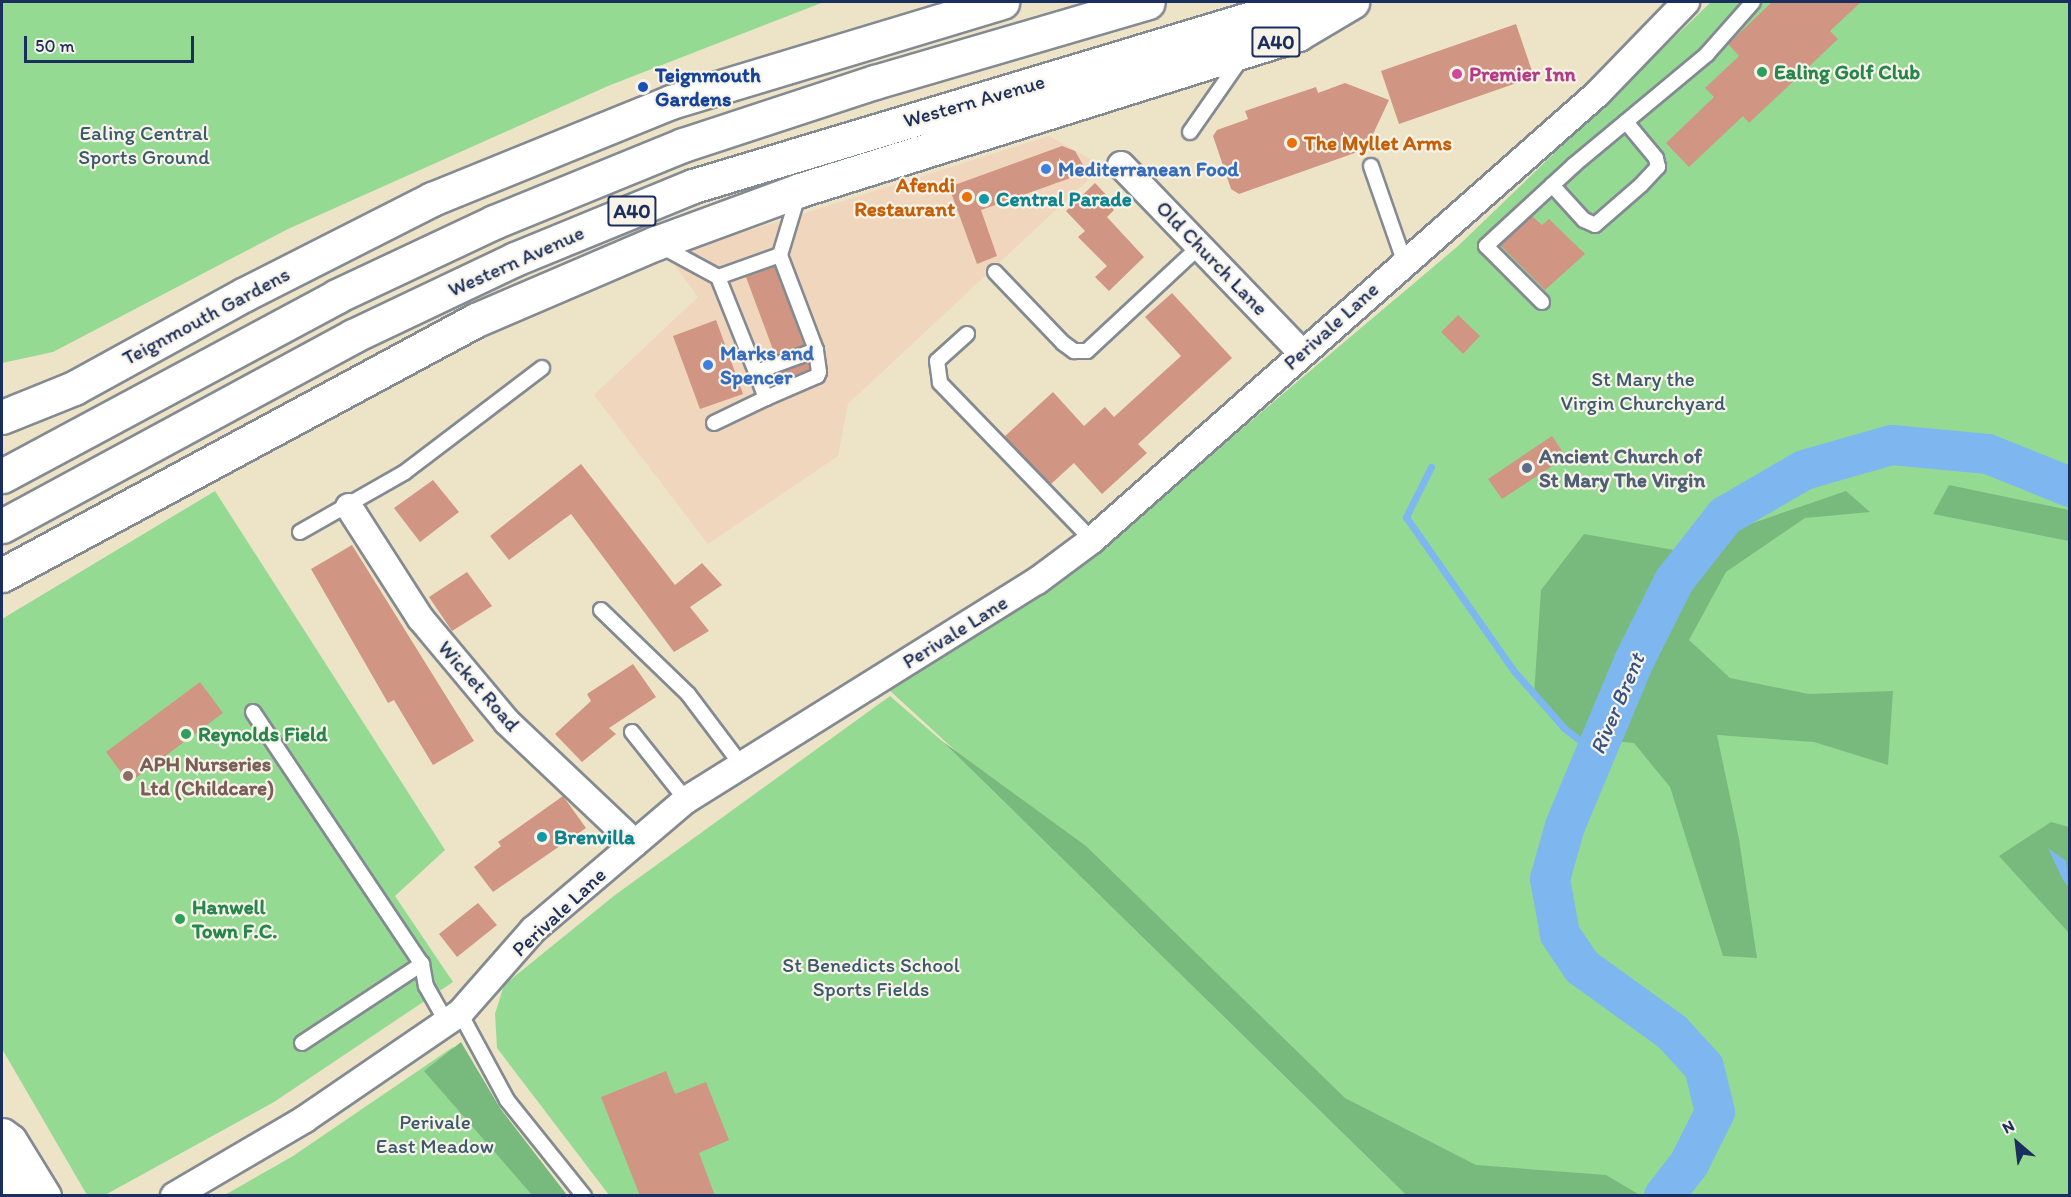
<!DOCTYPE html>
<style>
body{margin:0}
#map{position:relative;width:2071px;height:1197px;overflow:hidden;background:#ede4c7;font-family:Itim,sans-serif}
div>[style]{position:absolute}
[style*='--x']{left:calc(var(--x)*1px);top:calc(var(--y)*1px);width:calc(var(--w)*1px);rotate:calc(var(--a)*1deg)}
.built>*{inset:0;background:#efd6bc}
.green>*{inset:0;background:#95da93}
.forest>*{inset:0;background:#78ba7d}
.water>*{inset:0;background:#7eb7ef}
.stream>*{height:7px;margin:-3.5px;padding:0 3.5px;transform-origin:3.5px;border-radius:3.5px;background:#7eb7ef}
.river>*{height:40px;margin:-20px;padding:0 20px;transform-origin:20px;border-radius:20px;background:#7eb7ef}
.building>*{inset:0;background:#d09583}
.roads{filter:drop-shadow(2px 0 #848a92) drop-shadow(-2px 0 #848a92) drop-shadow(0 2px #848a92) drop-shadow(0 -2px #848a92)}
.service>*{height:14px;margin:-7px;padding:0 7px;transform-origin:7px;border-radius:7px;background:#fff}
.minor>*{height:26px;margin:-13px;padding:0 13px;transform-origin:13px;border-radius:13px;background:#fff}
.secondary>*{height:33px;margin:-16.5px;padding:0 16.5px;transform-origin:16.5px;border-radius:16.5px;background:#fff}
.trunk>*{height:33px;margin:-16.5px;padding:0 16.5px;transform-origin:16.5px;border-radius:16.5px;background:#fff}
.dots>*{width:16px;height:16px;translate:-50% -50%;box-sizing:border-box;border:3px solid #f7f3e8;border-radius:50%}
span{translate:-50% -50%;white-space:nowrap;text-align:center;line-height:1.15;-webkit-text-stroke:4.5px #f7f3e8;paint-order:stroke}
.shield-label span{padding:2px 4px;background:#f7f3e8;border:2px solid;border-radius:4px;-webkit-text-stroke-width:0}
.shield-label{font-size:20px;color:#1b2f5e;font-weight:700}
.leisure-label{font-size:21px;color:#27864d;font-weight:700}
.left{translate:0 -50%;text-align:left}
.hotel-label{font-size:21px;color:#b23c85;font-weight:700}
.transit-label{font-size:21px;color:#164399;font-weight:700}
.street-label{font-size:21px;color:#1b2f5e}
.park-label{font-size:21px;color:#3a5a6b}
.food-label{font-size:21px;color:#c56008;font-weight:700}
.right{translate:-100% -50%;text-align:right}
.shop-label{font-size:21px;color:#366cbe;font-weight:700}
.culture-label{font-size:21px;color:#0d838f;font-weight:700}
.service-label{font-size:21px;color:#4e5e75;font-weight:700}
.education-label{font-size:21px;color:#785e54;font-weight:700}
.water-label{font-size:22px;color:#345182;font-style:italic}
.frame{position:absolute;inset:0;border:3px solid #1b2f5e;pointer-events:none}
.north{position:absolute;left:1987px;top:1113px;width:60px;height:60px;-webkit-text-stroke:4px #f7f3e8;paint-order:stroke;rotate:332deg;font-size:16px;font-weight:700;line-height:24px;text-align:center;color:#1b2f5e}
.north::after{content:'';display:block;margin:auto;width:21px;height:27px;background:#1b2f5e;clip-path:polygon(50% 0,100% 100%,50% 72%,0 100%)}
.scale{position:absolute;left:24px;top:36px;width:170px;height:27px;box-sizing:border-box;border:3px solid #1b2f5e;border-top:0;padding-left:8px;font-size:18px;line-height:21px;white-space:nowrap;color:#1b2f5e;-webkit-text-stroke:4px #f7f3e8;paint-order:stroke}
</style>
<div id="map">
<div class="built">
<div style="clip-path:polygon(1049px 136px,1103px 166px,848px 404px,838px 456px,708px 544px,594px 395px,698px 297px,668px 256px)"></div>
</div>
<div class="green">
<div style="clip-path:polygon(2px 2px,824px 2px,608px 86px,288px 229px,53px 352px,2px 363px)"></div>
<div style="clip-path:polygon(1711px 2px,2069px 2px,2069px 1195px,1439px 1195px,887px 688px,1168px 491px,1458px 246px)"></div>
<div style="clip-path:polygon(215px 491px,445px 850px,395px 896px,453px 982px,274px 1102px,105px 1195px,87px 1195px,2px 1049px,2px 619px)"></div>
<div style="clip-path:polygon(890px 696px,942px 741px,1406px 1195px,609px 1195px,497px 1048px,495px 1014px,504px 985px,615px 895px)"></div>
<div style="clip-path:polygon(453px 1047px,492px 1108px,561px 1196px,223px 1196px,293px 1156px)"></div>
</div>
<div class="forest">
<div style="clip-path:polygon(1949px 485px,2069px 510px,2069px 541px,1933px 514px)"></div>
<div style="clip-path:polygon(1846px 491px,1870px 512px,1805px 518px,1726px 572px,1689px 640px,1730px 678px,1809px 694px,1893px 691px,1888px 765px,1814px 742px,1717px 735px,1739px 839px,1757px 958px,1723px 956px,1670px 787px,1634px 743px,1571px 737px,1534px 695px,1541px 590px,1584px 534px,1674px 550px)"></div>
<div style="clip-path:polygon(942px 741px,1086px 846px,1345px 1098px,1476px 1165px,1606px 1175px,1640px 1195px,1406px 1195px)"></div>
<div style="clip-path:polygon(2051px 822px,2069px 827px,2069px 933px,1999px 856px)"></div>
<div style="clip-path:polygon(461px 1042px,500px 1108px,567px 1195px,532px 1195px,424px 1071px)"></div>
</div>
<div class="water">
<div style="clip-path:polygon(2048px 848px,2066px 861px,2069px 887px,2063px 880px)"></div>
</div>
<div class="stream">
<div style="--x:1431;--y:467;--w:56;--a:116.6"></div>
<div style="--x:1406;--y:517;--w:188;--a:55"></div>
<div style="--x:1514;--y:671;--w:76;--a:48.7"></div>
<div style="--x:1564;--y:728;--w:41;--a:38"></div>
</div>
<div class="river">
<div style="--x:1664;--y:1196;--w:41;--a:-52"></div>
<div style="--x:1689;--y:1164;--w:58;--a:-63.4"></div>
<div style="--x:1715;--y:1112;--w:46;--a:-103.7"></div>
<div style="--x:1704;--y:1067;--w:47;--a:-132.4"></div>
<div style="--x:1672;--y:1032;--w:111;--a:-144.2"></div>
<div style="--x:1582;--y:967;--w:40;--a:-124"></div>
<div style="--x:1560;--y:934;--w:56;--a:-100.3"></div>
<div style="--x:1550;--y:879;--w:55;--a:-74.2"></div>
<div style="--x:1565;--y:826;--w:179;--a:-67.3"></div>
<div style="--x:1634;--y:661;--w:89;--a:-63.4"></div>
<div style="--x:1674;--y:581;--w:83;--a:-51.9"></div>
<div style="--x:1725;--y:516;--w:91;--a:-30.2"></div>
<div style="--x:1804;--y:470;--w:91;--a:-15.9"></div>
<div style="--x:1892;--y:445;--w:96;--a:5.4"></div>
<div style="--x:1988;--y:454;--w:88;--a:21.9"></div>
</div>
<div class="building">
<div style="clip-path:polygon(1772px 2px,1861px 2px,1830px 31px,1838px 39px,1749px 123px,1743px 116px,1689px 167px,1666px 143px,1714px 97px,1705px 88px,1739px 56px,1728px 44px)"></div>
<div style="clip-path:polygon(1516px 24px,1534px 77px,1399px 124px,1381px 71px)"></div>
<div style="clip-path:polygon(1345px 83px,1389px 100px,1366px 149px,1239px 194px,1231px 189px,1213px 136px,1217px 130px,1248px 119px,1245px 111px,1316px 87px,1318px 93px)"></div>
<div style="clip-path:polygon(1062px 146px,1075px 151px,1087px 172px,981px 210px,997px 256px,977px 264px,949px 187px)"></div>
<div style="clip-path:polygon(1095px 183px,1111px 200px,1108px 203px,1114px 210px,1107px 217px,1144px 257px,1109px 291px,1095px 277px,1107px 266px,1078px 237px,1085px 231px,1066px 211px)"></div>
<div style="clip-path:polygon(1532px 216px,1542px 225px,1549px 219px,1585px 254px,1545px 290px,1500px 245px)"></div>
<div style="clip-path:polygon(775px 266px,804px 345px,775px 355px,746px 277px)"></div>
<div style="clip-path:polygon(1172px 293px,1232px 358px,1138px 444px,1147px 453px,1102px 494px,1074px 463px,1051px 484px,1004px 437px,1053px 392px,1084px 426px,1105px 407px,1114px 417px,1181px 356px,1145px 317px)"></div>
<div style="clip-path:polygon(1458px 315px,1480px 336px,1463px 354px,1441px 332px)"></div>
<div style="clip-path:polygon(716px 320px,743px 394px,700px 409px,673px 336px)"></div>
<div style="clip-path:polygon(809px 362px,810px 369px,784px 380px,781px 372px)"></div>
<div style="clip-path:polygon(1552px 436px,1566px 457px,1502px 499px,1488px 479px)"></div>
<div style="clip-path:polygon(581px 464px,675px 585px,702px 563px,722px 585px,690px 607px,709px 631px,674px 652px,571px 514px,509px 560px,490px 536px)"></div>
<div style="clip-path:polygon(433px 480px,459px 512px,420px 542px,394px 508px)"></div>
<div style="clip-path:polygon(352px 545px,474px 741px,433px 765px,394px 700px,388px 703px,311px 569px)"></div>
<div style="clip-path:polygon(467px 572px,492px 606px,452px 631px,429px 597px)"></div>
<div style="clip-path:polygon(633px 664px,656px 697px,609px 728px,616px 734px,582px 762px,555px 734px,591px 701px,587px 694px)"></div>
<div style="clip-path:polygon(200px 682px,223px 713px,129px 783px,106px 752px)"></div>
<div style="clip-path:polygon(563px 796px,586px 828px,493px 892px,474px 867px,501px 846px,498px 842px)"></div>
<div style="clip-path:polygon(478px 903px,497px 925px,457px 957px,439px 934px)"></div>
<div style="clip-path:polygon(666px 1071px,675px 1094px,706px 1082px,729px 1140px,699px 1153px,715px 1196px,640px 1196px,601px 1097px)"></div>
</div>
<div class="roads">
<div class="service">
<div style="--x:1190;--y:132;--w:89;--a:-55.1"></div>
<div style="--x:1371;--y:166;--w:101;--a:70.8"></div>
<div style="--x:1552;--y:185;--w:47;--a:47.6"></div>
<div style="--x:1584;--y:220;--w:12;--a:24"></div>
<div style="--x:1595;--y:225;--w:61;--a:-41"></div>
<div style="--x:1641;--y:185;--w:25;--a:-47"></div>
<div style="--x:1658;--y:167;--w:9;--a:-103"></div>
<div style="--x:1656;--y:158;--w:47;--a:-129.8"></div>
<div style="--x:661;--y:246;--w:65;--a:28.5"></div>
<div style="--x:718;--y:277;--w:66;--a:-19.5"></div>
<div style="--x:780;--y:255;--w:66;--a:-73.2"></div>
<div style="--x:995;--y:272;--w:98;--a:46.2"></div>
<div style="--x:1063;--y:343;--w:14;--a:36"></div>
<div style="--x:1074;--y:351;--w:13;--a:0"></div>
<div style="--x:1087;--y:351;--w:154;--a:-42.9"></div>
<div style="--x:718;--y:277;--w:102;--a:68.2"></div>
<div style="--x:756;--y:372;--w:64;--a:-20.1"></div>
<div style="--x:1542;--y:302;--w:79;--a:-135"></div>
<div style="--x:1486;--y:246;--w:120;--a:-42.6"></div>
<div style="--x:1574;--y:165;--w:173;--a:-39.8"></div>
<div style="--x:1707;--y:54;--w:69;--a:-48.5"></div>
<div style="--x:967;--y:334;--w:40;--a:138"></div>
<div style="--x:937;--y:361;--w:22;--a:82"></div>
<div style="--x:940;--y:383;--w:219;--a:45.9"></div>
<div style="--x:756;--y:372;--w:28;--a:69"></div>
<div style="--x:766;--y:398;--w:56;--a:-23.3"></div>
<div style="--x:817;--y:376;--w:4;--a:-63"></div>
<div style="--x:819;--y:372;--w:22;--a:-98"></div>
<div style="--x:816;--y:350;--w:102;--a:-110.8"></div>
<div style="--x:714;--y:423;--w:58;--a:-25.7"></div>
<div style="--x:300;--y:532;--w:121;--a:-29.7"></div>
<div style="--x:405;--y:472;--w:172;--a:-37.2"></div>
<div style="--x:601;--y:610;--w:121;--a:44"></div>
<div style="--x:688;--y:694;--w:86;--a:53"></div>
<div style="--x:253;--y:712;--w:303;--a:56.2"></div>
<div style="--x:422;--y:964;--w:22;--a:80"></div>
<div style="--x:426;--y:986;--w:43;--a:60.4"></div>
<div style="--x:632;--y:732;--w:87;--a:51.5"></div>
<div style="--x:460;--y:1013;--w:99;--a:61.6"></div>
<div style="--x:507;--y:1100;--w:123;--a:51.3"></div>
<div style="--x:302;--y:1043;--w:144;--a:-33.4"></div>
</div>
<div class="minor">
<div style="--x:1121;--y:165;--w:260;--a:46.1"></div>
<div style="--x:349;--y:507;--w:133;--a:57.3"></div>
<div style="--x:421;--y:619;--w:134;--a:50.1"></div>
<div style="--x:507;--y:722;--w:176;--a:43.4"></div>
<div style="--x:174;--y:1196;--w:152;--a:-30.4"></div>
<div style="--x:305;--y:1119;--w:188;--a:-34.4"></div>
<div style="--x:460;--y:1013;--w:111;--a:-48.7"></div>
<div style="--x:533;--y:930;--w:201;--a:-40.4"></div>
<div style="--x:686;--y:800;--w:414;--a:-32"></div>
<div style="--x:1037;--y:581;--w:69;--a:-36.7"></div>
<div style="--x:1092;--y:540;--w:674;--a:-41.45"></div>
<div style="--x:1597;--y:94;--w:128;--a:-45.9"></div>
</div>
<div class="secondary">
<div style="--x:2;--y:417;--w:78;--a:-21.9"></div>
<div style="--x:74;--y:388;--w:195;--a:-28.8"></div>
<div style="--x:245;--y:294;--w:210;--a:-26.9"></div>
<div style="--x:432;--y:199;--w:258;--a:-22.1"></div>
<div style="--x:671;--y:102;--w:346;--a:-16.8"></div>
<div style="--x:2;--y:1135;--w:10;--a:37"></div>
<div style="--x:10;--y:1141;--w:65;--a:58.3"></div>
<div style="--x:2;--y:1170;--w:29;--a:63"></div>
</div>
<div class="trunk">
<div style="--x:2;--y:476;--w:380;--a:-28.2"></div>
<div style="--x:337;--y:296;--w:174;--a:-25.2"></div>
<div style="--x:494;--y:222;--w:204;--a:-22.2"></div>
<div style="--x:683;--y:145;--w:202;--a:-18.2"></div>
<div style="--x:875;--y:82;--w:284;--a:-16.3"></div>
<div style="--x:2;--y:526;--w:399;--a:-28.4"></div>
<div style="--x:353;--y:336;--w:179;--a:-25.4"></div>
<div style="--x:515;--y:259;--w:192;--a:-22.3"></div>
<div style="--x:693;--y:186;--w:639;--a:-16.73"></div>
<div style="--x:2;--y:575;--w:538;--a:-28.28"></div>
<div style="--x:476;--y:320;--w:196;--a:-23.2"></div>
<div style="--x:656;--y:243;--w:153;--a:-20.2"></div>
<div style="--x:800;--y:190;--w:522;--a:-17.39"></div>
<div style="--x:1298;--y:34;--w:63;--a:-30.7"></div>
</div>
</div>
<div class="dots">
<div style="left:1762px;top:72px;background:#2e9e5b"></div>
<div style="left:1457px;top:74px;background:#d1479c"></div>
<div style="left:643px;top:87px;background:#1a4fb4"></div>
<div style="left:1292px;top:143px;background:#e8710a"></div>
<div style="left:1046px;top:169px;background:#3f7fe0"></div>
<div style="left:967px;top:197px;background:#e8710a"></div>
<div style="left:984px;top:199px;background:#0f9aa8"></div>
<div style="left:708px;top:365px;background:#3f7fe0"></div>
<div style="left:1527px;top:468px;background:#5c6f8a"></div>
<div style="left:186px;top:734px;background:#2e9e5b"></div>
<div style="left:128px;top:776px;background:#8d6e63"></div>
<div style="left:542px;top:837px;background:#0f9aa8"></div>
<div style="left:180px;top:919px;background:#2e9e5b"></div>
</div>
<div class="shield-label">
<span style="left:1276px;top:42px">A40</span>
<span style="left:632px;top:211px">A40</span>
</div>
<div class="leisure-label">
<span class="left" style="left:1774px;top:72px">Ealing Golf Club</span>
<span class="left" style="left:198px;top:734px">Reynolds Field</span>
<span class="left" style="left:192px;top:919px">Hanwell<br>Town F.C.</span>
</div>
<div class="hotel-label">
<span class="left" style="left:1469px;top:74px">Premier Inn</span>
</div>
<div class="transit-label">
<span class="left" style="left:655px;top:87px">Teignmouth<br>Gardens</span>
</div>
<div class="street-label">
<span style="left:974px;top:101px;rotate:-16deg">Western Avenue</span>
<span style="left:1212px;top:258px;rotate:46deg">Old Church Lane</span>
<span style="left:516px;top:261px;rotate:-24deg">Western Avenue</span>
<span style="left:206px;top:316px;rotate:-28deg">Teignmouth Gardens</span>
<span style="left:1331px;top:326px;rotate:-42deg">Perivale Lane</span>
<span style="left:955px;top:632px;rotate:-32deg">Perivale Lane</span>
<span style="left:479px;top:686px;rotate:49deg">Wicket Road</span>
<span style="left:559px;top:912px;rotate:-43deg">Perivale Lane</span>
</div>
<div class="park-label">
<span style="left:144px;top:145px">Ealing Central<br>Sports Ground</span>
<span style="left:1643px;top:391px">St Mary the<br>Virgin Churchyard</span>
<span style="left:871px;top:977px">St Benedicts School<br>Sports Fields</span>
<span style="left:435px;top:1134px">Perivale<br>East Meadow</span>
</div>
<div class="food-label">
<span class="left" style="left:1304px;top:143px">The Myllet Arms</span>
<span class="right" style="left:955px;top:197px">Afendi<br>Restaurant</span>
</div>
<div class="shop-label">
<span class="left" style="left:1058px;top:169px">Mediterranean Food</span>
<span class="left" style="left:720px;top:365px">Marks and<br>Spencer</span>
</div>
<div class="culture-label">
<span class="left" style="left:996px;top:199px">Central Parade</span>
<span class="left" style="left:554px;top:837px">Brenvilla</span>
</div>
<div class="service-label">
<span class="left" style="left:1539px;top:468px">Ancient Church of<br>St Mary The Virgin</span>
</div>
<div class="education-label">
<span class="left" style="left:140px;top:776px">APH Nurseries<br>Ltd (Childcare)</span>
</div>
<div class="water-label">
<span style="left:1617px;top:704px;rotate:-67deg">River Brent</span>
</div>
<div class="frame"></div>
<div class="north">N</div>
<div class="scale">50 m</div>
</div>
